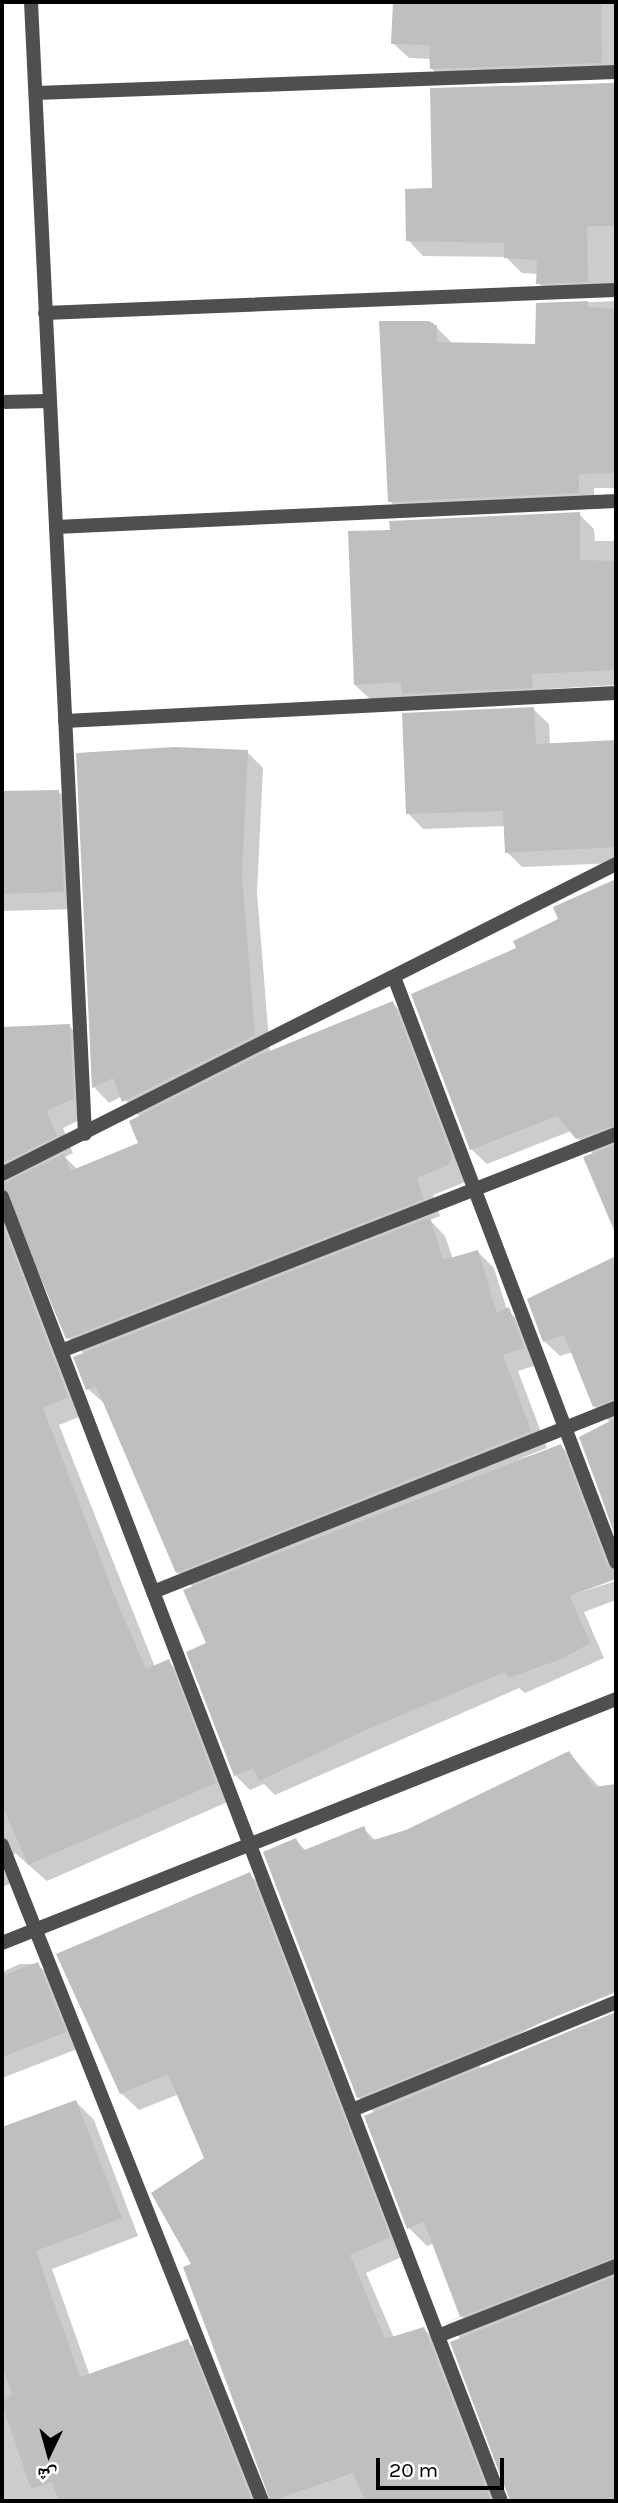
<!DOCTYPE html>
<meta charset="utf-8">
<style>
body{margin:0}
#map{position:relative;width:618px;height:2503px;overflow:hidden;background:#fff;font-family:Karla,"Noto Naskh Arabic",sans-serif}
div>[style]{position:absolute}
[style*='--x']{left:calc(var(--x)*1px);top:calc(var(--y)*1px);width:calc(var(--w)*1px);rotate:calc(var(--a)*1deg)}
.shadow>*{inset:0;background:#0003}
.building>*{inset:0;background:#bfbfbf}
.minor>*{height:14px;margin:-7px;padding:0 7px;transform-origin:7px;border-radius:7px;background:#4f4f4f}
span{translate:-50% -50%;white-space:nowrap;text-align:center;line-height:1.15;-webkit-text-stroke:5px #fff;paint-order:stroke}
.frame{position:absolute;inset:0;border:4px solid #000;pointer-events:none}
.north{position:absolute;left:14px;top:2419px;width:70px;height:70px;-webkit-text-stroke:5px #fff;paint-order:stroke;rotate:185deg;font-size:19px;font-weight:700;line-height:28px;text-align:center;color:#000}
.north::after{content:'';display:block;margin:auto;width:24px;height:32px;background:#000;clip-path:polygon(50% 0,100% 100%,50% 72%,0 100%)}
.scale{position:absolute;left:376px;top:2458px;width:128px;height:32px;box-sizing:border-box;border:4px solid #000;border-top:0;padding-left:9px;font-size:21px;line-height:24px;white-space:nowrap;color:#000;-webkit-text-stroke:5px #fff;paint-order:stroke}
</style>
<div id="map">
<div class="shadow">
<div style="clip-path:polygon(394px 2px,616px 2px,616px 78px,447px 84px,431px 68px,431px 59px,409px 58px,393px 43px)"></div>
<div style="clip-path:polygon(616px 83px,616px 296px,553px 298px,538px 283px,538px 274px,522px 273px,506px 257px,423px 256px,408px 240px,433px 190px,432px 90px)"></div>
<div style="clip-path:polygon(616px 301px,616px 488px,594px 488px,594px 508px,405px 516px,390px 501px,436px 327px,452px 343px,537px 345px,538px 305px)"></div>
<div style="clip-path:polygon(579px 514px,594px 529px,595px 541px,616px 541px,616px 685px,547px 689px,547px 702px,371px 700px,355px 685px,392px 532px)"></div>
<div style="clip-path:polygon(533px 709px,549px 724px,550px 745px,616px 742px,616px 863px,522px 867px,507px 852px,506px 826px,423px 829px,408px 813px)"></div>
<div style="clip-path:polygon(247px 752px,263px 768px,257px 893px,270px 1052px,392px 1003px,410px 1020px,465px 1182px,433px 1195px,440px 1216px,430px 1220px,445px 1236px,453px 1259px,477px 1251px,494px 1268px,507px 1310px,525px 1326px,540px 1364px,518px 1371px,547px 1448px,516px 1460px,561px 1446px,576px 1462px,616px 1577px,562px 1598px,616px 1581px,616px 1600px,584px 1612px,604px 1658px,525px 1693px,519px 1688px,275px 1795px,264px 1784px,250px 1790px,235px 1775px,194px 1588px,177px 1572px,106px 1405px,88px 1389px,84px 1354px,68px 1338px,10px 1209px,84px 1415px,59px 1425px,155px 1667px,168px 1661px,185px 1679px,232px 1800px,47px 1881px,15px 1853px,9px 1862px,15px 1882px,2px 1887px,2px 1029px,69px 1026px,87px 1043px,90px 1115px,63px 1128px,73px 1153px,65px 1157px,78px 1170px,140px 1144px,140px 1117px,122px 1096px,109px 1103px,94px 1087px,78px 755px)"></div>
<div style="clip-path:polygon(58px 791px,75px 809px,80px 909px,2px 911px,2px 793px)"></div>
<div style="clip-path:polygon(616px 881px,616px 1231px,586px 1158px,594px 1155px,571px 1131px,487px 1164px,471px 1149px,518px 948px,560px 920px,555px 908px)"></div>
<div style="clip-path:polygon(616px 1258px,616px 1540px,581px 1438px,611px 1423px,594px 1406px,573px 1352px,560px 1356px,544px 1341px,529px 1300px)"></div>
<div style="clip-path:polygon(569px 1753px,600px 1788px,616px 1786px,616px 1984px,476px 2056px,481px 2069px,616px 2013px,616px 2501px,511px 2501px,461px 2339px,447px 2324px,463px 2318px,434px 2243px,427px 2246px,409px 2228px,366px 2117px,375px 2113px,358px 2097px,296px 1840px,306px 1851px,363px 1828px,376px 1841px,407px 1831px)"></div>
<div style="clip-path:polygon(249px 1874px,267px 1892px,406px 2255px,366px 2273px,394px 2338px,424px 2329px,442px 2347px,501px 2501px,270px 2501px,185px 2268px,193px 2265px,206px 2159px,179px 2094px,139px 2110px,121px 2093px)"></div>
<div style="clip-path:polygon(20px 1964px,37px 1964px,53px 1979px,80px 2048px,2px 2078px,2px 1972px)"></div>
<div style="clip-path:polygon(76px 2102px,94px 2120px,138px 2236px,52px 2269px,90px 2376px,187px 2341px,205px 2359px,261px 2501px,2px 2501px,2px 2133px)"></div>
</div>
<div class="building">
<div style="clip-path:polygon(393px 2px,601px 2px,602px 63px,430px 69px,429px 45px,391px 44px)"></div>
<div style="clip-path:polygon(616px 83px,616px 226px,587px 226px,588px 282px,536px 284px,537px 260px,504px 258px,504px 243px,406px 241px,405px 189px,432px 188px,430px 88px)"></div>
<div style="clip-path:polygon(588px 301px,588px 307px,616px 309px,616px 473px,579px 474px,579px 493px,388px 502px,379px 321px,429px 321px,437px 326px,437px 342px,535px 344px,536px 303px)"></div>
<div style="clip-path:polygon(580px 512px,580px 560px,616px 561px,616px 670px,532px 674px,533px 688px,402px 694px,401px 682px,354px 685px,348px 531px,390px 530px,389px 521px)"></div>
<div style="clip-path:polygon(534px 707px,536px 744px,616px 740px,616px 847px,505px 853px,503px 811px,406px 814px,402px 713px)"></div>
<div style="clip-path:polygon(175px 747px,248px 750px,242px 876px,255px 1035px,122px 1102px,113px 1078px,92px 1088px,76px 753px)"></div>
<div style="clip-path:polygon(59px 790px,64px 892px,2px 894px,2px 791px)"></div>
<div style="clip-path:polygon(616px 879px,616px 1125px,576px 1139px,557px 1116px,470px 1150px,411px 994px,516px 948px,513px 941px,558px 919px,553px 907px)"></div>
<div style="clip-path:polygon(393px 1001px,452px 1157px,448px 1165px,417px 1178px,424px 1199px,66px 1339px,2px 1184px,64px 1154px,70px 1171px,138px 1143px,129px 1121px,260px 1055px)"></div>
<div style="clip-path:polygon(70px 1024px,74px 1098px,47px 1111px,57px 1136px,2px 1163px,2px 1027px)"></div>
<div style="clip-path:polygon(616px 1144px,616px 1235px,583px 1157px)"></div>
<div style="clip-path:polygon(430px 1217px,443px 1260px,478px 1250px,497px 1313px,509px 1307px,524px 1348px,503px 1355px,531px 1431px,176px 1573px,96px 1386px,86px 1390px,73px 1357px)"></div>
<div style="clip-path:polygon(2px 1223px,68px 1397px,43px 1408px,119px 1607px,146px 1669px,169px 1659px,216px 1783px,28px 1865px,2px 1804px)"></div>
<div style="clip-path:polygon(616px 1256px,616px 1399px,593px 1407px,564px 1335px,543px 1342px,527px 1299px)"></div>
<div style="clip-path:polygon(616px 1418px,616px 1536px,579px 1437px)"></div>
<div style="clip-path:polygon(561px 1444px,607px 1565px,616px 1571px,616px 1579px,570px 1596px,590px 1643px,559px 1660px,508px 1678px,505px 1672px,370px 1728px,259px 1781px,253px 1768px,234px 1776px,186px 1652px,206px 1643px,183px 1590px)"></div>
<div style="clip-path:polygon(569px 1751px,594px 1787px,616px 1784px,616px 1992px,357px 2098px,263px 1852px,296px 1838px,302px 1851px,364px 1826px,370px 1841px,406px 1830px)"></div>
<div style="clip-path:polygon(250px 1872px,390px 2237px,350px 2255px,385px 2339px,424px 2327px,491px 2501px,365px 2501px,353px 2473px,271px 2501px,183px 2267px,191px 2264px,151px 2193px,204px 2158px,168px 2074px,120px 2094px,56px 1954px)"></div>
<div style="clip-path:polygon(38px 1962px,66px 2032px,2px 2057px,2px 1976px)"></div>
<div style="clip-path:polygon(616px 2012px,616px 2257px,443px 2324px,460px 2317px,424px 2222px,407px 2229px,364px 2116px)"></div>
<div style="clip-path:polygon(76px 2100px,122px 2218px,36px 2251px,80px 2377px,188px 2339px,252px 2501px,59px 2501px,52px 2482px,31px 2489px,2px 2403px,12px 2394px,2px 2365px,2px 2127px)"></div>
<div style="clip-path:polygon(616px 2276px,616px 2501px,510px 2501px,450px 2342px)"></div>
</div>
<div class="minor">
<div style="--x:31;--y:2;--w:1133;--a:87.27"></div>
<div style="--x:36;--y:93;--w:580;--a:-2.07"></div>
<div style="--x:45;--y:313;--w:571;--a:-2.31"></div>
<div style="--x:2;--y:402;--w:47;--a:-1.2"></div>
<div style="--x:56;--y:527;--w:561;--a:-2.66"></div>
<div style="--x:65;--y:721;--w:552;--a:-2.91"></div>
<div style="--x:394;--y:977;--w:626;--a:69.22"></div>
<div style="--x:2;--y:1174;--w:688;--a:-26.79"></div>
<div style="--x:2;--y:1197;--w:1396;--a:69.06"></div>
<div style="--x:61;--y:1351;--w:596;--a:-21.36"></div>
<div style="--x:153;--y:1592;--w:498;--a:-21.7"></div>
<div style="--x:2;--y:1845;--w:706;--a:68.38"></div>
<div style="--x:2;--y:1943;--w:661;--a:-21.67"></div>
<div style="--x:352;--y:2110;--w:285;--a:-22.2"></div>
<div style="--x:438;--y:2336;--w:191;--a:-21.5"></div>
</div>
<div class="frame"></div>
<div class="north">ش</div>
<div class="scale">20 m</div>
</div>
